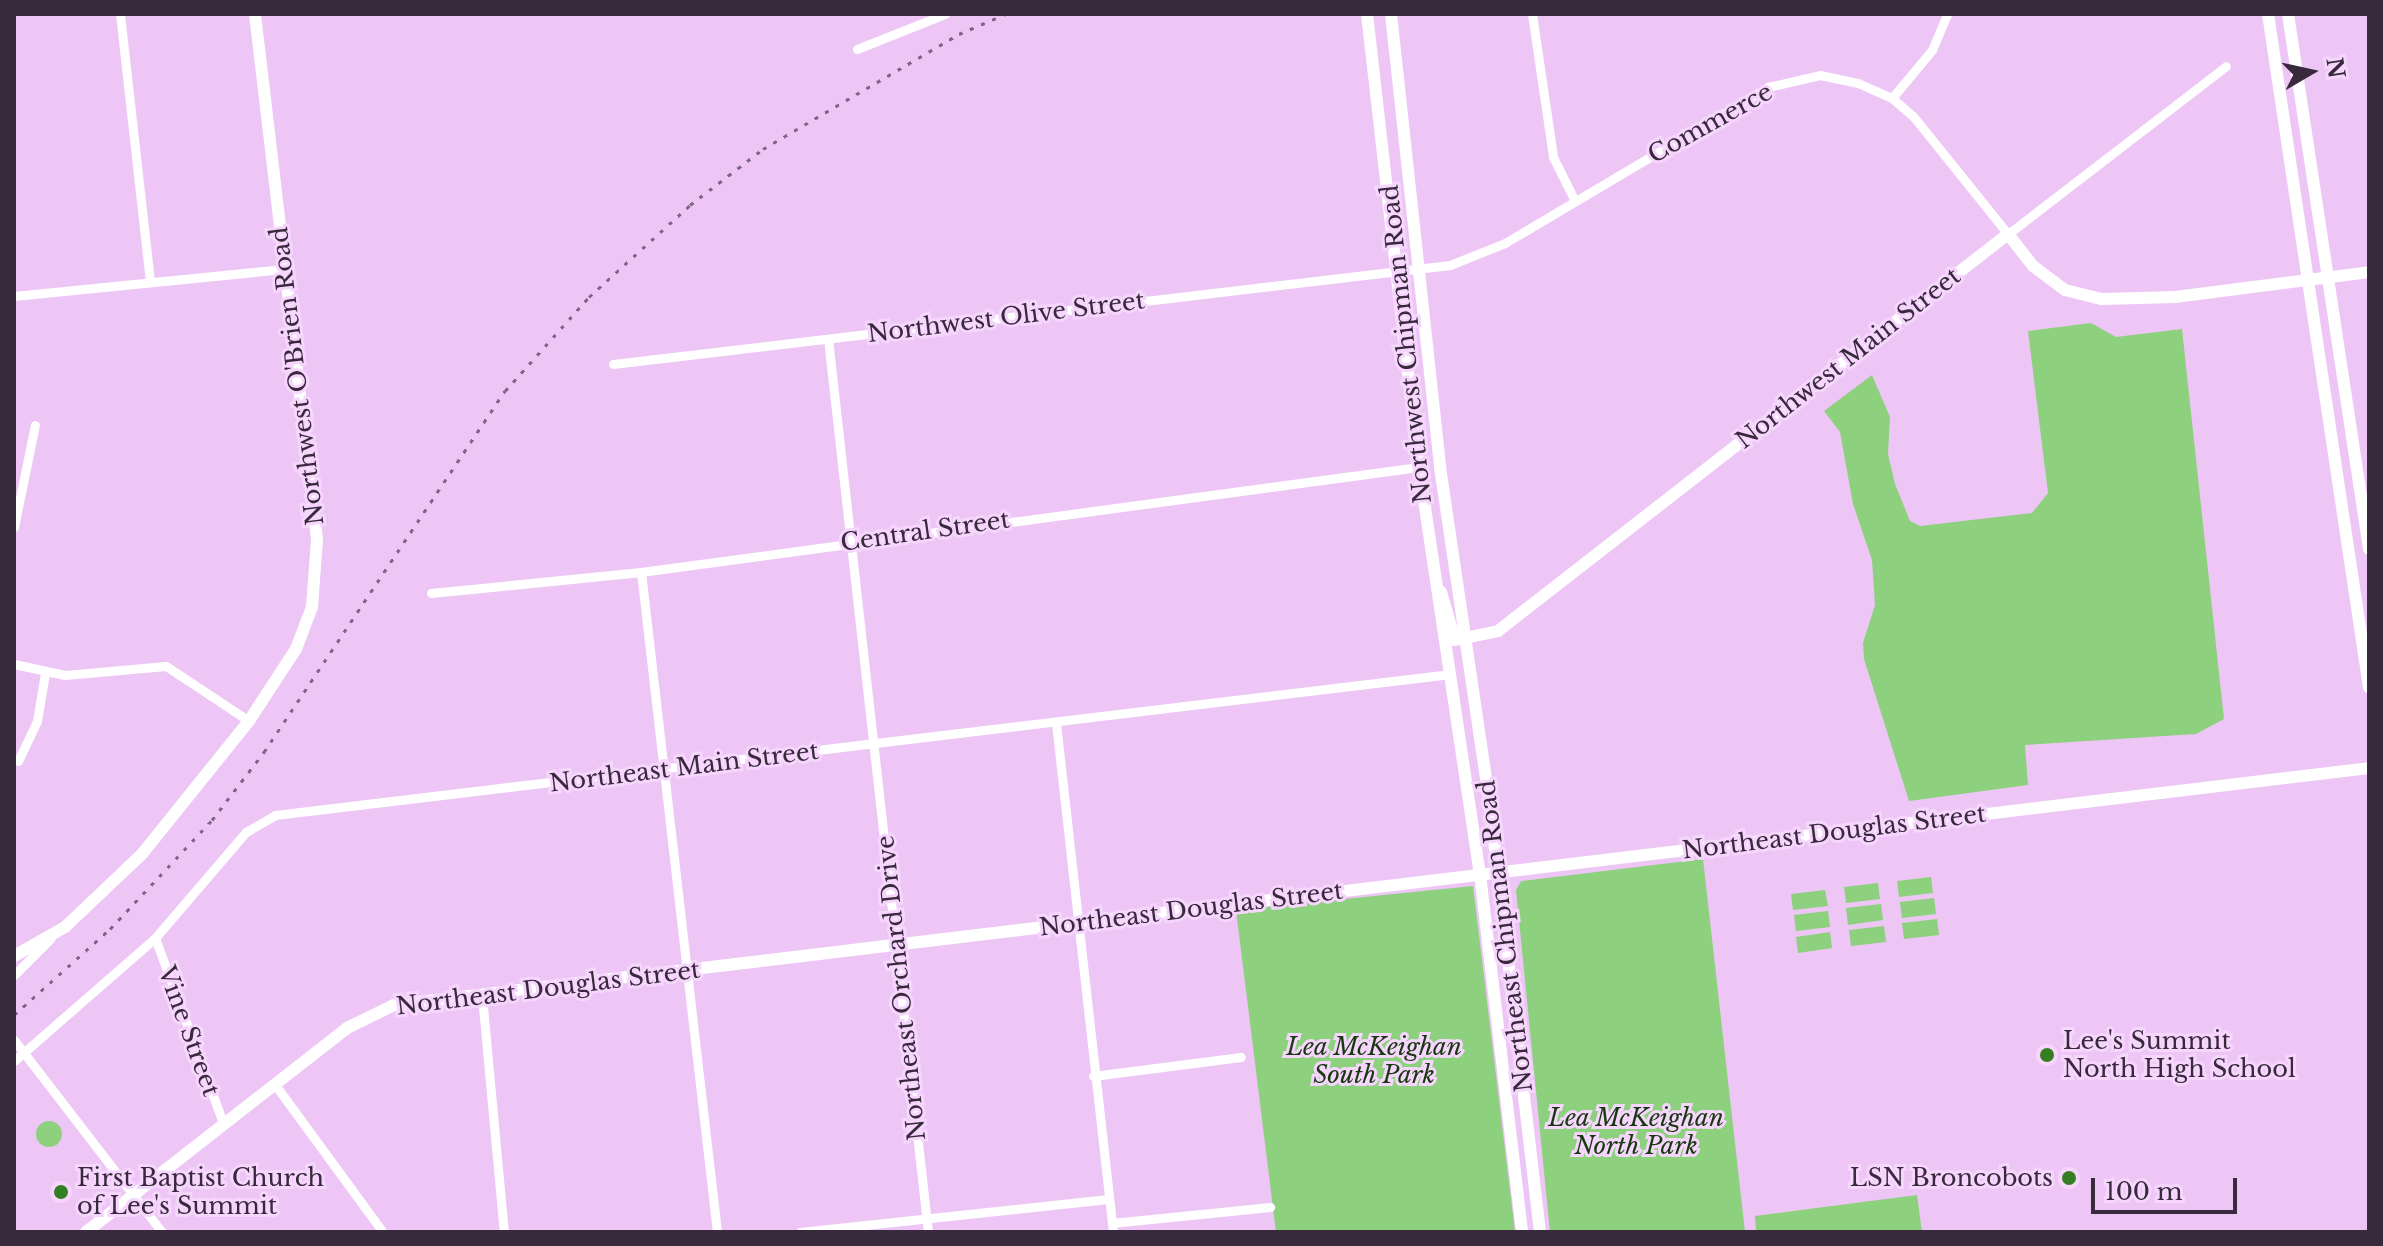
<!DOCTYPE html>
<html>
<head>
<meta charset="utf-8">
<style>
  body { margin:0 }
  #map { position:relative; width:2383px; height:1246px; overflow:hidden; background:#edc6f6; font-family:"Libre Baskerville",serif }
  div>[style] { position:absolute }
  .green>* { inset:0; background:#8dd07d }
  .round { border-radius:50% }
  .street>* { height:9px; margin:-4.5px; padding:0 4.5px; transform-origin:4.5px; border-radius:4.5px; background:#fff }
  .secondary>* { height:12px; margin:-6px; padding:0 6px; transform-origin:6px; border-radius:6px; background:#fff }
  .rail>* { height:3px; margin-top:-1.5px; transform-origin:0; background:repeating-linear-gradient(90deg,#7e6684 0 4px,transparent 0 12px) }
  .dots>* { width:22px; height:22px; translate:-50% -50%; box-sizing:border-box; border:4px solid #f6d6fd; border-radius:50% }
  span { translate:-50% -50%; white-space:nowrap; text-align:center; line-height:1.15; -webkit-text-stroke:6px #f6d6fd; paint-order:stroke }
  .street-label { font-size:24px; color:#38293c }
  .poi-label { font-size:24px; color:#38293c }
  .left { translate:0 -50%; text-align:left }
  .right { translate:-100% -50%; text-align:right }
  .park-label { font-size:24px; color:#18390f; font-style:italic }
  .frame { position:absolute; inset:0; border:16px solid #38293c; pointer-events:none }
  .north { position:absolute; left:2271px; top:32px; width:80px; height:80px; -webkit-text-stroke:6px #f6d6fd; paint-order:stroke; rotate:81deg; font-size:22px; font-weight:700; line-height:32px; text-align:center; color:#38293c }
  .north::after { content:''; display:block; margin:auto; width:28px; height:36px; background:#38293c; clip-path:polygon(50% 0,100% 100%,50% 72%,0 100%) }
  .scale { position:absolute; left:2091px; top:1178px; width:146px; height:36px; box-sizing:border-box; border:4px solid #38293c; border-top:0; padding-left:10px; font-size:24px; line-height:28px; white-space:nowrap; color:#38293c; -webkit-text-stroke:6px #f6d6fd; paint-order:stroke }
</style>
</head>
<body>
<div id="map">
  <div class="green">
    <i style="clip-path:polygon(2091px 323px,2116px 337px,2182px 329px,2224px 719px,2196px 734px,2025px 745px,2028px 785px,1909px 801px,1864px 659px,1863px 643px,1875px 605px,1872px 560px,1853px 504px,1840px 432px,1824px 411px,1872px 375px,1890px 417px,1888px 454px,1895px 484px,1910px 521px,1920px 526px,2032px 513px,2048px 493px,2028px 331px)"></i>
    <i style="clip-path:polygon(1703px 859px,1745px 1232px,1550px 1232px,1516px 890px,1521px 881px)"></i>
    <i style="clip-path:polygon(1931px 877px,1933px 893px,1899px 897px,1897px 881px)"></i>
    <i style="clip-path:polygon(1878px 883px,1880px 899px,1846px 903px,1844px 887px)"></i>
    <i style="clip-path:polygon(1473px 886px,1515px 1232px,1276px 1232px,1236px 910px)"></i>
    <i style="clip-path:polygon(1825px 890px,1828px 906px,1793px 910px,1791px 894px)"></i>
    <i style="clip-path:polygon(1934px 898px,1936px 914px,1902px 918px,1900px 902px)"></i>
    <i style="clip-path:polygon(1881px 904px,1883px 920px,1848px 925px,1846px 908px)"></i>
    <i style="clip-path:polygon(1828px 911px,1830px 927px,1796px 931px,1794px 915px)"></i>
    <i style="clip-path:polygon(1937px 919px,1939px 935px,1904px 939px,1902px 923px)"></i>
    <i style="clip-path:polygon(1884px 926px,1886px 942px,1851px 946px,1849px 930px)"></i>
    <i style="clip-path:polygon(1830px 932px,1832px 948px,1798px 953px,1796px 937px)"></i>
    <i class="round" style="left:36px;top:1121px;width:26px;height:26px"></i>
    <i style="clip-path:polygon(1917px 1195px,1922px 1232px,1756px 1232px,1755px 1216px)"></i>
  </div>
  <div class="street">
    <i style="left:120px;top:14px;width:269px;rotate:83.6deg"></i>
    <i style="left:1532px;top:14px;width:145px;rotate:81.6deg"></i>
    <i style="left:1553px;top:157px;width:49px;rotate:63.4deg"></i>
    <i style="left:857px;top:49px;width:95px;rotate:-21.7deg"></i>
    <i style="left:1892px;top:98px;width:62px;rotate:-50.2deg"></i>
    <i style="left:1932px;top:50px;width:39px;rotate:-67deg"></i>
    <i style="left:14px;top:296px;width:271px;rotate:-5.7deg"></i>
    <i style="left:828px;top:339px;width:899px;rotate:83.61deg"></i>
    <i style="left:613px;top:364px;width:843px;rotate:-6.75deg"></i>
    <i style="left:1450px;top:265px;width:59px;rotate:-21.8deg"></i>
    <i style="left:1505px;top:243px;width:306px;rotate:-30.7deg"></i>
    <i style="left:1768px;top:87px;width:53px;rotate:-13deg"></i>
    <i style="left:1820px;top:75px;width:39px;rotate:12deg"></i>
    <i style="left:1858px;top:83px;width:37px;rotate:24deg"></i>
    <i style="left:1892px;top:98px;width:28px;rotate:41deg"></i>
    <i style="left:1913px;top:116px;width:151px;rotate:51.2deg"></i>
    <i style="left:2008px;top:234px;width:275px;rotate:-37.6deg"></i>
    <i style="left:14px;top:527px;width:104px;rotate:-78.4deg"></i>
    <i style="left:641px;top:572px;width:664px;rotate:83.43deg"></i>
    <i style="left:431px;top:593px;width:211px;rotate:-5.7deg"></i>
    <i style="left:641px;top:572px;width:785px;rotate:-7.69deg"></i>
    <i style="left:14px;top:664px;width:52px;rotate:12.2deg"></i>
    <i style="left:65px;top:675px;width:101px;rotate:-5.1deg"></i>
    <i style="left:166px;top:666px;width:100px;rotate:33.5deg"></i>
    <i style="left:1056px;top:723px;width:512px;rotate:83.61deg"></i>
    <i style="left:18px;top:761px;width:44px;rotate:-64.6deg"></i>
    <i style="left:37px;top:721px;width:49px;rotate:-80.5deg"></i>
    <i style="left:155px;top:938px;width:197px;rotate:69.8deg"></i>
    <i style="left:14px;top:975px;width:52px;rotate:-45deg"></i>
    <i style="left:482px;top:996px;width:237px;rotate:84.7deg"></i>
    <i style="left:14px;top:1040px;width:242px;rotate:52.4deg"></i>
    <i style="left:14px;top:1061px;width:187px;rotate:-41.1deg"></i>
    <i style="left:155px;top:938px;width:140px;rotate:-49.4deg"></i>
    <i style="left:246px;top:832px;width:34px;rotate:-30deg"></i>
    <i style="left:275px;top:815px;width:1184px;rotate:-6.84deg"></i>
    <i style="left:1093px;top:1076px;width:149px;rotate:-7.3deg"></i>
    <i style="left:276px;top:1086px;width:181px;rotate:53.8deg"></i>
    <i style="left:1112px;top:1223px;width:159px;rotate:-5.8deg"></i>
    <i style="left:800px;top:1232px;width:310px;rotate:-6.1deg"></i>
  </div>
  <div class="secondary">
    <i style="left:1367px;top:14px;width:456px;rotate:83.5deg"></i>
    <i style="left:1419px;top:467px;width:412px;rotate:81.5deg"></i>
    <i style="left:1480px;top:874px;width:360px;rotate:83.3deg"></i>
    <i style="left:1391px;top:14px;width:456px;rotate:83.8deg"></i>
    <i style="left:1440px;top:467px;width:335px;rotate:81.6deg"></i>
    <i style="left:1489px;top:798px;width:437px;rotate:83.3deg"></i>
    <i style="left:2268px;top:14px;width:681px;rotate:81.47deg"></i>
    <i style="left:2288px;top:14px;width:541px;rotate:81.39deg"></i>
    <i style="left:1441px;top:592px;width:50px;rotate:73.7deg"></i>
    <i style="left:1455px;top:640px;width:44px;rotate:-11.8deg"></i>
    <i style="left:1498px;top:631px;width:646px;rotate:-37.9deg"></i>
    <i style="left:2008px;top:234px;width:41px;rotate:52deg"></i>
    <i style="left:2033px;top:266px;width:40px;rotate:37deg"></i>
    <i style="left:2065px;top:290px;width:38px;rotate:14deg"></i>
    <i style="left:2102px;top:299px;width:73px;rotate:-1.6deg"></i>
    <i style="left:2175px;top:297px;width:196px;rotate:-7.3deg"></i>
    <i style="left:14px;top:956px;width:59px;rotate:-29.6deg"></i>
    <i style="left:65px;top:927px;width:106px;rotate:-43.5deg"></i>
    <i style="left:142px;top:854px;width:171px;rotate:-51.2deg"></i>
    <i style="left:249px;top:721px;width:86px;rotate:-56.9deg"></i>
    <i style="left:296px;top:649px;width:45px;rotate:-69.1deg"></i>
    <i style="left:312px;top:607px;width:68px;rotate:-85.8deg"></i>
    <i style="left:317px;top:539px;width:529px;rotate:-96.74deg"></i>
    <i style="left:86px;top:1232px;width:331px;rotate:-38deg"></i>
    <i style="left:347px;top:1028px;width:52px;rotate:-26.1deg"></i>
    <i style="left:394px;top:1005px;width:1989px;rotate:-6.84deg"></i>
  </div>
  <div class="rail">
    <i style="left:14px;top:1015px;width:129px;rotate:-41.9deg"></i>
    <i style="left:110px;top:929px;width:149px;rotate:-46.9deg"></i>
    <i style="left:212px;top:820px;width:86px;rotate:-52.6deg"></i>
    <i style="left:264px;top:752px;width:434px;rotate:-56.3deg"></i>
    <i style="left:505px;top:391px;width:126px;rotate:-48.2deg"></i>
    <i style="left:589px;top:297px;width:137px;rotate:-42.3deg"></i>
    <i style="left:690px;top:205px;width:92px;rotate:-37.5deg"></i>
    <i style="left:763px;top:149px;width:227px;rotate:-30.4deg"></i>
    <i style="left:959px;top:34px;width:51px;rotate:-23.1deg"></i>
  </div>
  <div class="dots">
    <i style="left:2047px;top:1055px;background:#367e23"></i>
    <i style="left:2069px;top:1178px;background:#367e23"></i>
    <i style="left:61px;top:1192px;background:#367e23"></i>
  </div>
  <div class="street-label">
    <span style="left:1710px;top:123px;rotate:-29deg">Commerce</span>
    <span style="left:1006px;top:317px;rotate:-7deg">Northwest Olive Street</span>
    <span style="left:1406px;top:344px;rotate:-96deg">Northwest Chipman Road</span>
    <span style="left:1848px;top:358px;rotate:-38deg">Northwest Main Street</span>
    <span style="left:297px;top:376px;rotate:-97deg">Northwest O'Brien Road</span>
    <span style="left:925px;top:531px;rotate:-8deg">Central Street</span>
    <span style="left:684px;top:767px;rotate:-7deg">Northeast Main Street</span>
    <span style="left:1834px;top:832px;rotate:-7deg">Northeast Douglas Street</span>
    <span style="left:1191px;top:909px;rotate:-7deg">Northeast Douglas Street</span>
    <span style="left:1505px;top:936px;rotate:-97deg">Northeast Chipman Road</span>
    <span style="left:548px;top:988px;rotate:-7deg">Northeast Douglas Street</span>
    <span style="left:901px;top:988px;rotate:-96deg">Northeast Orchard Drive</span>
    <span style="left:189px;top:1031px;rotate:70deg">Vine Street</span>
  </div>
  <div class="poi-label">
    <span class="left" style="left:2063px;top:1055px">Lee's Summit<br>North High School</span>
    <span class="left" style="left:77px;top:1192px">First Baptist Church<br>of Lee's Summit</span>
    <span class="right" style="left:2053px;top:1178px">LSN Broncobots</span>
  </div>
  <div class="park-label">
    <span style="left:1374px;top:1061px">Lea McKeighan<br>South Park</span>
    <span style="left:1636px;top:1132px">Lea McKeighan<br>North Park</span>
  </div>
  <div class="frame"></div>
  <div class="north">N</div>
  <div class="scale">100 m</div>
</div>
</body>
</html>
